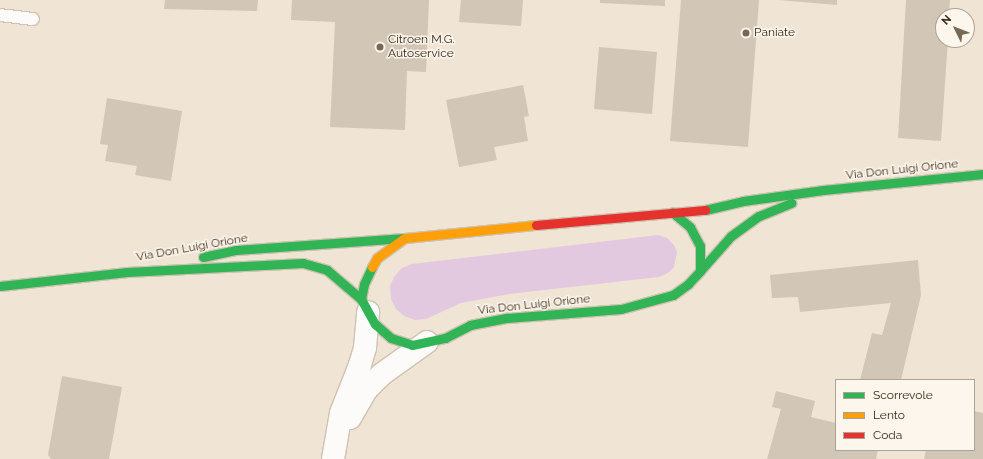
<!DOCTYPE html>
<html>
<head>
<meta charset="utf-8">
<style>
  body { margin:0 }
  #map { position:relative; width:983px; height:459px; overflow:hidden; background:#f0e4d4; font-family:Raleway,sans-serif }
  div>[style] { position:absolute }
  .green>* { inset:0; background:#e3c9e0 }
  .building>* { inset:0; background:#d2c6b6 }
  .roads { filter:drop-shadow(1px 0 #cec2b1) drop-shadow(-1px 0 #cec2b1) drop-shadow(0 1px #cec2b1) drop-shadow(0 -1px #cec2b1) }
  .lane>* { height:12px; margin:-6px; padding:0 6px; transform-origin:6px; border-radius:6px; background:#fdfbf9 }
  .street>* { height:22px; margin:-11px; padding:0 11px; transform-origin:11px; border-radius:11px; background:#fdfbf9 }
  .fast>* { height:9px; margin:-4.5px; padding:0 4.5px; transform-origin:4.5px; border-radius:4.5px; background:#30b455 }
  .slow>* { height:9px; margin:-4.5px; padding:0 4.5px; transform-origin:4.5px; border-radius:4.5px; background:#ff9f0a }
  .jam>* { height:9px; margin:-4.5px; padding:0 4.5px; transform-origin:4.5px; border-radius:4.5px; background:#e5322d }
  .dots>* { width:11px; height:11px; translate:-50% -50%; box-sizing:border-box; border:2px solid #fdf6ec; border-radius:50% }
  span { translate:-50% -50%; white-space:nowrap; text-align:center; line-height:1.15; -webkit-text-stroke:3px #fdf6ec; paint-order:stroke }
  .poi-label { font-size:12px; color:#342713 }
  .left { translate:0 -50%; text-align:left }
  .street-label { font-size:12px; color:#342713 }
  .legend { position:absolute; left:835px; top:379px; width:140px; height:72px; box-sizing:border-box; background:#fdf6ec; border:1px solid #ada395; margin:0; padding:5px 7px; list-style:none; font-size:12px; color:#342713 }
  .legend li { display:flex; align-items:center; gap:8px; height:20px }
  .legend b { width:20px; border:1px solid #ada395 }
  .north { position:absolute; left:935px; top:8px; width:40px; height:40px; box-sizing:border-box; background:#fdf6ec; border:1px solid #ada395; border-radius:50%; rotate:313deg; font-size:11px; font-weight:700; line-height:16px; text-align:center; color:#342713 }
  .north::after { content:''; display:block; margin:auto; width:14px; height:18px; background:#766957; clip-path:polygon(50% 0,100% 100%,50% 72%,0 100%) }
</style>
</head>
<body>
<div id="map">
  <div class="green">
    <i style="clip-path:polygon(658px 235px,667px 238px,674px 245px,677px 252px,674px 267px,668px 273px,659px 277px,509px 294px,461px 303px,426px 319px,415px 320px,404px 316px,396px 309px,391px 299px,390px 286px,394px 277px,402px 268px,412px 264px)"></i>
  </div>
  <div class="building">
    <i style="clip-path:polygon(165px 0,258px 0,257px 11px,164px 9px)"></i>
    <i style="clip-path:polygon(292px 0,429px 0,426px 72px,407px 71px,405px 130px,330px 127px,335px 22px,291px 20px)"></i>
    <i style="clip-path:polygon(461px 0,523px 0,521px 26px,459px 22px)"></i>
    <i style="clip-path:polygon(600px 0,665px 0,665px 6px,600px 3px)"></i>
    <i style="clip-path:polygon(681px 0,759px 0,748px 147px,670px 141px)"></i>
    <i style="clip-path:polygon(778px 0,837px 0,837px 5px)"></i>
    <i style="clip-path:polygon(906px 0,950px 0,949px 16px,943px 16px,943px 40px,948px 40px,941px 141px,898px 138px)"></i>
    <i style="clip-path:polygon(599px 47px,657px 52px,652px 114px,594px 109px)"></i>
    <i style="clip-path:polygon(523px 85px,529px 116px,524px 117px,528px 141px,494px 147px,497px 160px,459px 167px,446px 100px)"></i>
    <i style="clip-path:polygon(107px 98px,182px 111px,171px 181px,135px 175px,137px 166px,105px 161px,108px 145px,100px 144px)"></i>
    <i style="clip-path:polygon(918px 260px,921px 295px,901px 380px,860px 380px,872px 333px,882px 335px,891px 303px,800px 312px,798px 297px,772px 298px,770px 275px)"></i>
    <i style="clip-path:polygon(62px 376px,122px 387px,109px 459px,51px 459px,48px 455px)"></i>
    <i style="clip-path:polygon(776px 391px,815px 401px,811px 417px,836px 423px,836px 450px,878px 450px,876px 459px,767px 459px,781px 409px,772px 407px)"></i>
    <i style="clip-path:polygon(974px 411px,983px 413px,983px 459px,924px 459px,926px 450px,974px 450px)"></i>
  </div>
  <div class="roads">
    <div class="lane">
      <i style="left:0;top:15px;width:33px;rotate:7deg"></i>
    </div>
    <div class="street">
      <i style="left:350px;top:418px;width:34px;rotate:-60deg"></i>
      <i style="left:367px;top:389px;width:21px;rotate:-45deg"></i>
      <i style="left:382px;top:374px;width:55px;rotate:-35.4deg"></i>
      <i style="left:333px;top:459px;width:47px;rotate:-80.1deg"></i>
      <i style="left:341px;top:413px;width:52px;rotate:-68.4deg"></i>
      <i style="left:360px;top:365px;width:18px;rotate:-74deg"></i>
      <i style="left:365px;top:348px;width:36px;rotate:-85deg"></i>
    </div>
    <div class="fast">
      <i style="left:705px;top:210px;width:39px;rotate:-13deg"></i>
      <i style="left:743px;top:201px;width:81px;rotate:-7.8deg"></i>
      <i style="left:823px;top:190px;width:161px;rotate:-5.7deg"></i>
      <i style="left:203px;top:257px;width:34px;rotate:-12deg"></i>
      <i style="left:236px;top:250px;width:169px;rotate:-4.1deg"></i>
      <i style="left:372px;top:267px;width:19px;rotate:115deg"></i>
      <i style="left:364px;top:284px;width:15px;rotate:101deg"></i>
      <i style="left:361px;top:299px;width:29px;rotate:61deg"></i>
      <i style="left:375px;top:324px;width:21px;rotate:41deg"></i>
      <i style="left:391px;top:338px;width:22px;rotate:18deg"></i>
      <i style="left:412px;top:345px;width:34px;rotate:-12deg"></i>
      <i style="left:445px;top:338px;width:28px;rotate:-27deg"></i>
      <i style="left:470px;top:325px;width:38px;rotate:-11deg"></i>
      <i style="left:507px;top:318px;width:114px;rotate:-4.5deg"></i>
      <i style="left:621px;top:309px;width:54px;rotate:-15.1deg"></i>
      <i style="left:673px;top:295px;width:19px;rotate:-36deg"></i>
      <i style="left:688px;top:284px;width:18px;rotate:-47deg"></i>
      <i style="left:700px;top:271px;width:25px;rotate:-90deg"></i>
      <i style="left:700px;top:246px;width:21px;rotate:-118deg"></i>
      <i style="left:690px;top:227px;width:23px;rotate:-140deg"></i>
      <i style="left:700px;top:271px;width:47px;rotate:-48.5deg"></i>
      <i style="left:731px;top:236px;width:34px;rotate:-36deg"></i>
      <i style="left:759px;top:216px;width:35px;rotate:-22deg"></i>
      <i style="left:0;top:286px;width:128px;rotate:-6.3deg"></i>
      <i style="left:127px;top:272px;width:176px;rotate:-2.9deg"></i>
      <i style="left:303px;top:263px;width:25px;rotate:16deg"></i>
      <i style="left:327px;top:270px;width:45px;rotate:40.5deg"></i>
    </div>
    <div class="slow">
      <i style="left:372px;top:267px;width:10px;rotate:-61deg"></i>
      <i style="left:377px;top:258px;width:34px;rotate:-36deg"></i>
      <i style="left:405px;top:238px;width:132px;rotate:-5.7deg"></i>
    </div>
    <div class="jam">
      <i style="left:536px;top:225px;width:170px;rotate:-5.1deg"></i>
    </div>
  </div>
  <div class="dots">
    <i style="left:746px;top:33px;background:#766957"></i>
    <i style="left:380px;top:47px;background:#766957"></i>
  </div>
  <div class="poi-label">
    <span class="left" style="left:754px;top:33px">Paniate</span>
    <span class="left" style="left:388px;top:47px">Citroen M.G.<br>Autoservice</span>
  </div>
  <div class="street-label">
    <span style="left:902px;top:170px;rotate:-6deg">Via Don Luigi Orione</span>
    <span style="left:192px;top:248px;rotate:-10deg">Via Don Luigi Orione</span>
    <span style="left:534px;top:305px;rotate:-6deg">Via Don Luigi Orione</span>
  </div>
  <ul class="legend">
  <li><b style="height:5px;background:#30b455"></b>Scorrevole</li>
  <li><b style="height:5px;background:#ff9f0a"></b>Lento</li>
  <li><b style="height:5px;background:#e5322d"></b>Coda</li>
  </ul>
  <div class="north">N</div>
</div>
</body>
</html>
